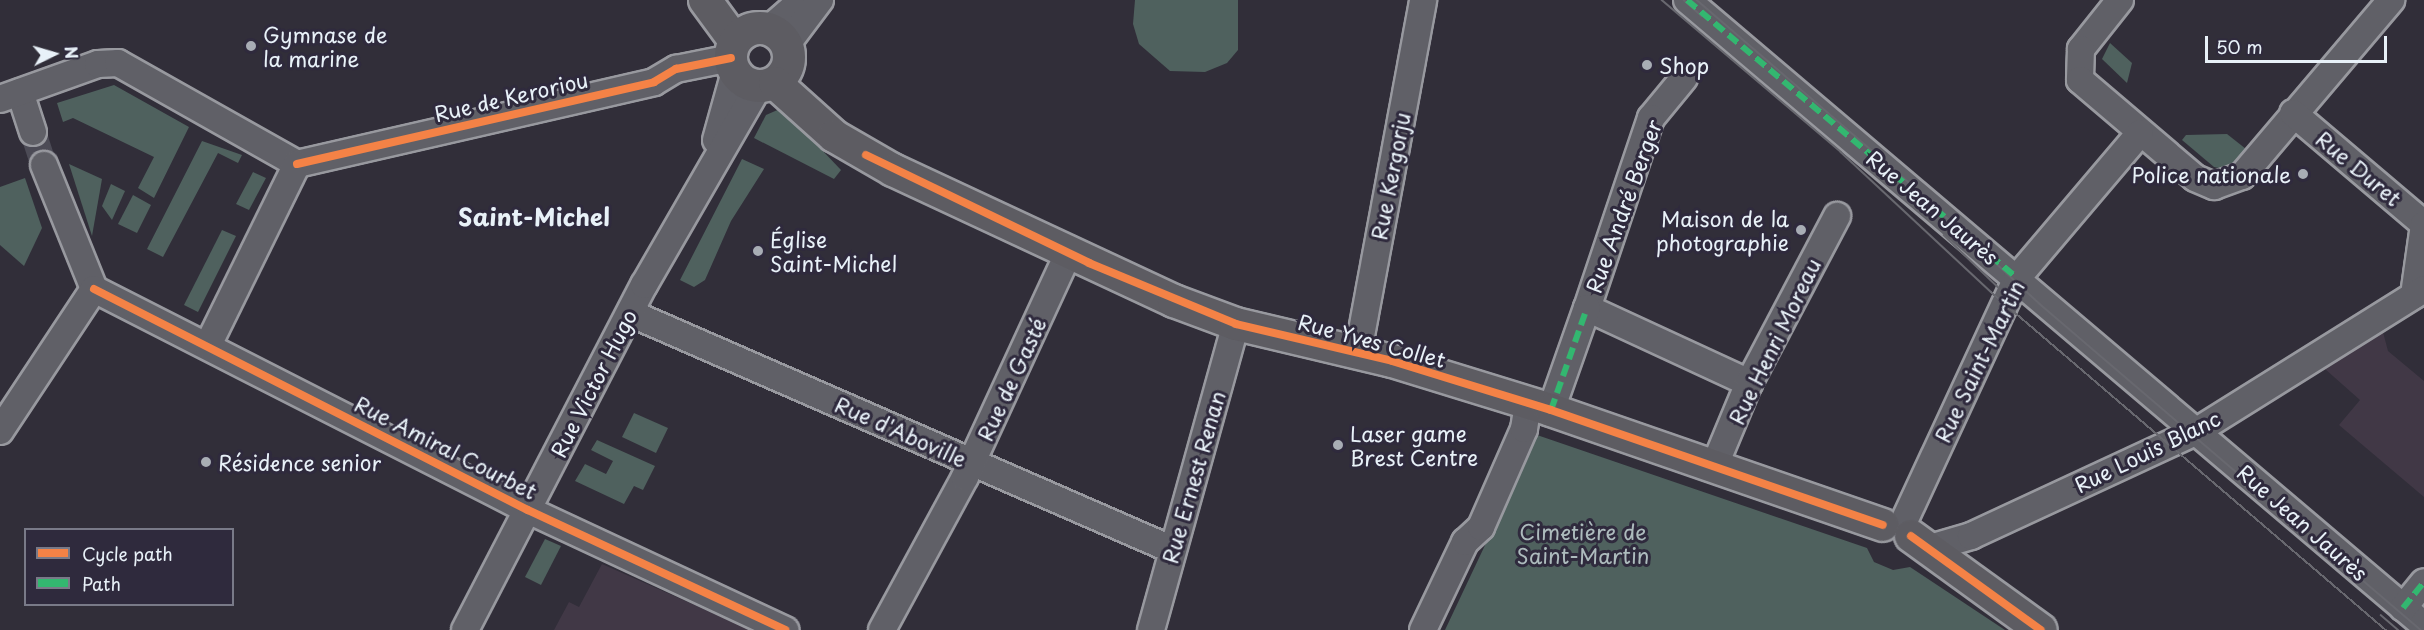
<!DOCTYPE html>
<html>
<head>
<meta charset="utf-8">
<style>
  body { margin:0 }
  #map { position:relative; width:2424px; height:630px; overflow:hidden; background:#312e39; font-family:"Playpen Sans",sans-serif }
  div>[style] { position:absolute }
  .built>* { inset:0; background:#413846 }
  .green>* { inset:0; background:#4f615e }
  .minor-tunnel>* { height:26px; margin-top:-13px; transform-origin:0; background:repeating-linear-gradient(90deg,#4c4b56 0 26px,transparent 0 39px) }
  .roads { filter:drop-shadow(2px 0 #98999f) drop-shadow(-2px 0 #98999f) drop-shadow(0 2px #98999f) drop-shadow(0 -2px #98999f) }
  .minor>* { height:26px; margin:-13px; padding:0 13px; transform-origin:13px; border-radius:13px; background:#606067 }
  .major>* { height:32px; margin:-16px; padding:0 16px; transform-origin:16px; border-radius:16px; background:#5d5c62 }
  .major>.ring { margin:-16px; padding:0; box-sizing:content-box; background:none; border:32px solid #5d5c62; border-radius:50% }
  .tram>* { height:1.5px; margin:-0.75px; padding:0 0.75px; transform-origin:0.75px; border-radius:0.75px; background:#68686f }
  .quiet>* { height:6px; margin-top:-3px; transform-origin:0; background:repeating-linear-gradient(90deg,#33b770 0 12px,transparent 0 18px) }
  .cycleway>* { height:8px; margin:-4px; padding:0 4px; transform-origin:4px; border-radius:4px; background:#f48246 }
  .dots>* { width:16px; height:16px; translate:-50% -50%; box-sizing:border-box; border:3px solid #2f2a3d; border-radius:50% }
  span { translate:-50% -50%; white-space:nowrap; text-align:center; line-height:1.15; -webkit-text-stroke:6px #2f2a3d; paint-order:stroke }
  .poi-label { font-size:21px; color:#e8f1f8 }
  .left { translate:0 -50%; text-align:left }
  .right { translate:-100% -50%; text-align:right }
  .street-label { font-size:21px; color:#e8f1f8 }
  .park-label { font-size:21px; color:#adbbbd }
  .quarter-label { font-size:24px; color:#e8f1f8; font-weight:700 }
  .legend { position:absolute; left:24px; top:528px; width:210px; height:78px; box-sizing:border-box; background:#2f2a3d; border:2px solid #797a88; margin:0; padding:8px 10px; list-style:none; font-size:18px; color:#e8f1f8 }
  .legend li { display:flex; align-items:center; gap:12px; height:30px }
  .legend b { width:30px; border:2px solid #797a88 }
  .north { position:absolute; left:24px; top:24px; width:60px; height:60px; -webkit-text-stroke:4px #2f2a3d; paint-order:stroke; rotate:85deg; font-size:16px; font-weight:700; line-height:24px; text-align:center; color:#e8f1f8 }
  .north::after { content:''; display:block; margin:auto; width:21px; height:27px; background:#e8f1f8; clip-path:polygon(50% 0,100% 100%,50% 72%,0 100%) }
  .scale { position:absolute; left:2205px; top:36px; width:182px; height:27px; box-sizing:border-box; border:3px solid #e8f1f8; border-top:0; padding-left:8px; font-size:18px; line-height:21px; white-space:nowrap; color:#e8f1f8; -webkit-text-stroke:4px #2f2a3d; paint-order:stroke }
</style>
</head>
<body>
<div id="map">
  <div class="built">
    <i style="clip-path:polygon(2383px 332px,2388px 351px,2424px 381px,2424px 497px,2339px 425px,2360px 400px,2325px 369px)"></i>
    <i style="clip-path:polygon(602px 564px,751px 630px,554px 630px,569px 602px,579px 607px)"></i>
  </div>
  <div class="green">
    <i style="clip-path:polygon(1135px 0,1238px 0,1238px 50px,1227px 63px,1205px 72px,1170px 71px,1139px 44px,1133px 24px)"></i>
    <i style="clip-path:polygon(2110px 43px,2132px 63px,2127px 83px,2102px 59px)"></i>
    <i style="clip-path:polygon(114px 85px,189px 127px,154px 198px,138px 188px,154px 157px,73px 118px,63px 122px,57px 103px)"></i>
    <i style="clip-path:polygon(782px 108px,841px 170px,834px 179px,754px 138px,766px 115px)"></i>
    <i style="clip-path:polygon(2227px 134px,2246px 149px,2239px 164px,2228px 170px,2214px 167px,2182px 140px,2186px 135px)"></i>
    <i style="clip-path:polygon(202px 141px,242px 155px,238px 163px,218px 153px,163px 257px,147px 249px)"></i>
    <i style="clip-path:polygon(742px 159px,764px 169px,731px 221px,705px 280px,694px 287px,680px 280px)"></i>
    <i style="clip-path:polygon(69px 164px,102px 179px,92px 236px)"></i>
    <i style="clip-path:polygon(253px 172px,266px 178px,249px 210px,236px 204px)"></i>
    <i style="clip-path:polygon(25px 178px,42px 228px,24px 266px,0 245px,0 187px)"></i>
    <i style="clip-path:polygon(111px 184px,125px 191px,112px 220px,102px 206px)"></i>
    <i style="clip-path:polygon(133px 195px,151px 205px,137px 233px,118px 224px)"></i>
    <i style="clip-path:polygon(222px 230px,236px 236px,198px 312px,184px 305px)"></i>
    <i style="clip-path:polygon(634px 413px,668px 428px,656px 453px,622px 437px)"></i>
    <i style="clip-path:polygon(1537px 435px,1867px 548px,1874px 562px,1893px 570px,1910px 567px,2005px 630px,1445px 630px)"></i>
    <i style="clip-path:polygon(597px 440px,655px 466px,643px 490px,634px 486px,624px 504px,575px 481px,585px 464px,606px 474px,613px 461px,591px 450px)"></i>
    <i style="clip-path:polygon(545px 539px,561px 546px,541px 585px,525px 577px)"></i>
  </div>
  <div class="minor-tunnel">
    <i style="left:33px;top:132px;width:35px;rotate:72deg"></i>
  </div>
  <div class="roads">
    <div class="minor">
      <i style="left:1687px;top:0;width:966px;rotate:40.3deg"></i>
      <i style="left:2120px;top:0;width:63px;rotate:128.5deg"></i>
      <i style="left:2081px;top:49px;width:31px;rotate:92deg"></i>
      <i style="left:2080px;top:80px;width:151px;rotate:40.4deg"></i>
      <i style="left:2195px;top:178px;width:21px;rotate:23deg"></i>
      <i style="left:2214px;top:186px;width:30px;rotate:-20deg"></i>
      <i style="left:2242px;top:176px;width:231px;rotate:-49.7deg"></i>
      <i style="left:770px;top:28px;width:43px;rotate:-41.2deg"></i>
      <i style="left:787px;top:44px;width:55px;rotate:-53.1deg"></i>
      <i style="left:1684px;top:78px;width:52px;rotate:129.5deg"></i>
      <i style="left:1651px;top:118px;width:200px;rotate:108.6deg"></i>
      <i style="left:1587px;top:308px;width:179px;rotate:24.8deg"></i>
      <i style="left:20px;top:92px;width:42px;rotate:72deg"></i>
      <i style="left:0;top:99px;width:104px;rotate:-19.7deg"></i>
      <i style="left:98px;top:64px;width:20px;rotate:-3deg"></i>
      <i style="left:118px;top:63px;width:206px;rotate:29.4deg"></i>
      <i style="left:2293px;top:113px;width:172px;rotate:40.3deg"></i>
      <i style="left:716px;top:140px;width:71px;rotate:-74.4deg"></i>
      <i style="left:297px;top:164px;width:366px;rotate:-12.9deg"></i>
      <i style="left:654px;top:82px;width:26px;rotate:-31deg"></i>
      <i style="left:676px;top:69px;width:56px;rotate:-11.3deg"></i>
      <i style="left:44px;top:165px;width:134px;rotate:68deg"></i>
      <i style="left:94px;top:289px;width:487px;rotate:27deg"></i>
      <i style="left:528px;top:510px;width:284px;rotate:25deg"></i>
      <i style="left:2414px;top:295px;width:71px;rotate:-81.9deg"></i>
      <i style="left:630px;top:313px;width:592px;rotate:23.58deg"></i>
      <i style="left:208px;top:345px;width:202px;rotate:-63.8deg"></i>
      <i style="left:1358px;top:352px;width:358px;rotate:-79.5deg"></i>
      <i style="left:1551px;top:410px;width:108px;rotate:-70.6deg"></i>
      <i style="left:0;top:431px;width:170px;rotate:-56.5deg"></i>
      <i style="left:1714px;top:467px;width:91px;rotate:-67.4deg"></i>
      <i style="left:1749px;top:383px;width:189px;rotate:-62.2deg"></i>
      <i style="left:1906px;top:517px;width:264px;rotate:-65.1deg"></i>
      <i style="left:2017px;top:278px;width:190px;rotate:-49.7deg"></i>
      <i style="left:1930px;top:548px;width:43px;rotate:-16.3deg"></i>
      <i style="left:1971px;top:536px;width:249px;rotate:-24.9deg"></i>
      <i style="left:2197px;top:431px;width:268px;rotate:-32deg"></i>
      <i style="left:2403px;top:608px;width:33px;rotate:-51deg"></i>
      <i style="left:465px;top:630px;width:389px;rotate:-62.6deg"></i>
      <i style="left:644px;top:285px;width:230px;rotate:-60deg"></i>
      <i style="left:882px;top:630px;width:174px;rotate:-61.5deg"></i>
      <i style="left:965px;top:477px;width:246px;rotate:-65.2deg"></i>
      <i style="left:1151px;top:630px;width:318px;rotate:-74.5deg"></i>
      <i style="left:1423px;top:630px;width:98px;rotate:-64.5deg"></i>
      <i style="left:1465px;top:542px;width:22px;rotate:-43deg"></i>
      <i style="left:1481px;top:527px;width:107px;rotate:-66.3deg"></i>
      <i style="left:1524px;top:429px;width:26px;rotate:-81deg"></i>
    </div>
    <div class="major">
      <i style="left:705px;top:0;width:51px;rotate:53.8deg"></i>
      <i class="ring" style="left:731px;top:28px;width:26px;height:26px"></i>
      <i style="left:775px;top:83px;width:79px;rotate:41.9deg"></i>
      <i style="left:834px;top:136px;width:68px;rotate:30deg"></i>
      <i style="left:893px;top:170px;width:310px;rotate:25deg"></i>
      <i style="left:1174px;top:301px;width:66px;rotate:20.4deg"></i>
      <i style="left:1236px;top:324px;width:160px;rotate:13.3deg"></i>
      <i style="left:1392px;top:361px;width:166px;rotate:17.1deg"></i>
      <i style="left:1551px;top:410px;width:351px;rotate:19.1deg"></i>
      <i style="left:1911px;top:536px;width:160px;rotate:35.9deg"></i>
    </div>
  </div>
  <div class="tram">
    <i style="left:1662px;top:0;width:235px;rotate:40.3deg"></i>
    <i style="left:1841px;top:152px;width:205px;rotate:43deg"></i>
    <i style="left:1991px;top:292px;width:520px;rotate:40.55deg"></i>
    <i style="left:1684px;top:0;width:24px;rotate:42deg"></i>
    <i style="left:1697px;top:0;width:273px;rotate:40.7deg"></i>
    <i style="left:1904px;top:178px;width:185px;rotate:42.8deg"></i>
    <i style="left:2040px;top:304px;width:501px;rotate:40.55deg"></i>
    <i style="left:1944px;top:235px;width:75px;rotate:43.9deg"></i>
    <i style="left:2381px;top:615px;width:23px;rotate:41deg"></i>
  </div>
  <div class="quiet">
    <i style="left:1687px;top:0;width:431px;rotate:40.1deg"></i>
    <i style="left:1551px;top:410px;width:108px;rotate:-70.6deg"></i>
    <i style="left:2403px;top:608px;width:33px;rotate:-51deg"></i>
  </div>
  <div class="cycleway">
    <i style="left:866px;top:155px;width:248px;rotate:25.8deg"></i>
    <i style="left:1089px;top:263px;width:159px;rotate:22.5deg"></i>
    <i style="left:1236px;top:324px;width:160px;rotate:13.3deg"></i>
    <i style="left:1392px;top:361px;width:166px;rotate:17.1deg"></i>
    <i style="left:1551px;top:410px;width:351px;rotate:19.1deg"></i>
    <i style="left:297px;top:164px;width:366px;rotate:-12.9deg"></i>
    <i style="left:654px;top:82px;width:26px;rotate:-31deg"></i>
    <i style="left:676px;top:69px;width:56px;rotate:-11.3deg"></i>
    <i style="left:94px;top:289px;width:487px;rotate:27deg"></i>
    <i style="left:528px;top:510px;width:284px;rotate:25deg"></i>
    <i style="left:1911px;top:536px;width:160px;rotate:35.9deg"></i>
  </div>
  <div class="dots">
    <i style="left:251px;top:46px;background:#a8adb5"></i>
    <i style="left:1647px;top:65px;background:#a8adb5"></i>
    <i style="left:2303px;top:174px;background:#a8adb5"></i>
    <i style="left:1801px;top:230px;background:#a8adb5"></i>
    <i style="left:758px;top:251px;background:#a8adb5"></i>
    <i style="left:1338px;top:445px;background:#a8adb5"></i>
    <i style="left:206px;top:462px;background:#a8adb5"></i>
  </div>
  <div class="poi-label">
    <span class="left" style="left:263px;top:46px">Gymnase de<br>la marine</span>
    <span class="left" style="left:1659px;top:65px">Shop</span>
    <span class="right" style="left:2291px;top:174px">Police nationale</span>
    <span class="right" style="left:1789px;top:230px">Maison de la<br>photographie</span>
    <span class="left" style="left:770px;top:251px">Église<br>Saint-Michel</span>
    <span class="left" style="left:1350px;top:445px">Laser game<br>Brest Centre</span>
    <span class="left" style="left:218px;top:462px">Résidence senior</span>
  </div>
  <div class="street-label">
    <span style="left:511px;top:96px;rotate:-13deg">Rue de Keroriou</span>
    <span style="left:2359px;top:168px;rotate:40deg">Rue Duret</span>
    <span style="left:1390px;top:176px;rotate:-79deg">Rue Kergorju</span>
    <span style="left:1623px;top:206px;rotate:-70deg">Rue André Berger</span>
    <span style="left:1933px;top:207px;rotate:40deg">Rue Jean Jaurès</span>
    <span style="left:1372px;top:340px;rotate:15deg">Rue Yves Collet</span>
    <span style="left:1774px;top:341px;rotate:-64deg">Rue Henri Moreau</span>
    <span style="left:1979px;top:361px;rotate:-64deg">Rue Saint-Martin</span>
    <span style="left:1011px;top:379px;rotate:-65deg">Rue de Gasté</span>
    <span style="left:593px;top:383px;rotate:-63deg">Rue Victor Hugo</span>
    <span style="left:901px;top:431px;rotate:24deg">Rue d'Aboville</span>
    <span style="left:446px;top:447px;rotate:27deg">Rue Amiral Courbet</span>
    <span style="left:2147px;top:451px;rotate:-26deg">Rue Louis Blanc</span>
    <span style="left:1193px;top:477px;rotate:-74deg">Rue Ernest Renan</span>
    <span style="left:2303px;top:522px;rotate:41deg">Rue Jean Jaurès</span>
  </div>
  <div class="park-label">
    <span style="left:1583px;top:543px">Cimetière de<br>Saint-Martin</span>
  </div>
  <div class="quarter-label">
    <span style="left:534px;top:217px">Saint-Michel</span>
  </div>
  <ul class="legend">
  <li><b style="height:8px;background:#f48246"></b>Cycle path</li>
  <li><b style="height:8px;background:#33b770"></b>Path</li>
  </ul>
  <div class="north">N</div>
  <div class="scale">50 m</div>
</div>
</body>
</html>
